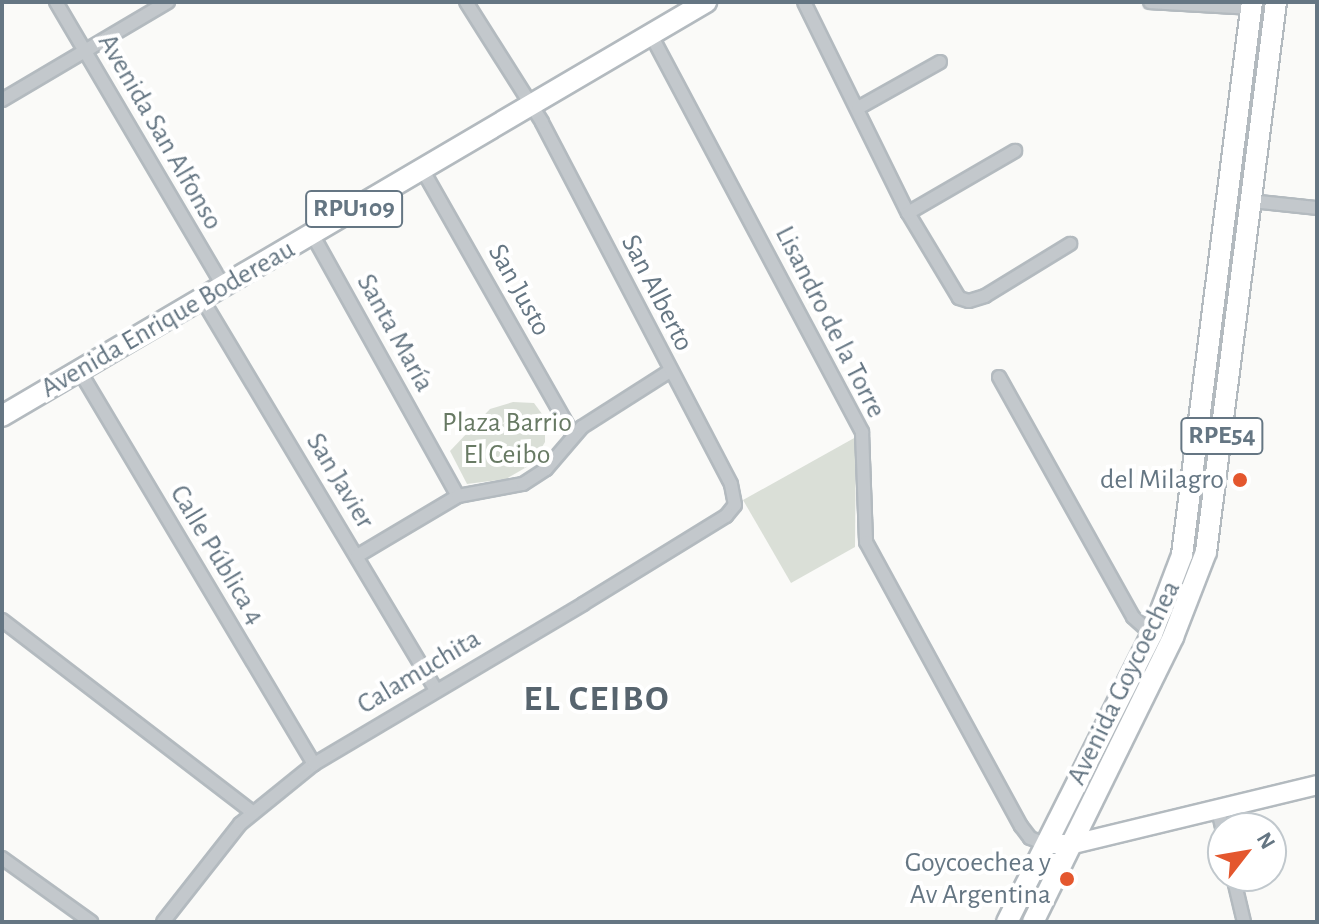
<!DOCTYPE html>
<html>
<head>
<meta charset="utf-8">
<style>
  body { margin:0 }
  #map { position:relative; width:1319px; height:924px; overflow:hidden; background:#fafaf8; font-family:"Alegreya Sans",sans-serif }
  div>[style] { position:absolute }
  .green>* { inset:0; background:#dadfd7 }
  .roads { filter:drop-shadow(2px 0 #b3babf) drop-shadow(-2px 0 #b3babf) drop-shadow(0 2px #b3babf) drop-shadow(0 -2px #b3babf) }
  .minor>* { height:12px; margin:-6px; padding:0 6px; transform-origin:6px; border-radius:6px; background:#c3c8cc }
  .secondary>* { height:18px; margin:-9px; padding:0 9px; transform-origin:9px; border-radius:9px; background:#fff }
  .primary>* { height:20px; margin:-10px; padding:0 10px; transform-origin:10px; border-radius:10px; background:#fff }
  .dots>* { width:22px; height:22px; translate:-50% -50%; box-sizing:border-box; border:4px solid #fff; border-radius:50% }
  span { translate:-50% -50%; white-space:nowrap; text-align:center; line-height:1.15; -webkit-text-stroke:8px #fff; paint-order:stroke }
  .shield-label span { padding:2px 6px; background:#fff; border:2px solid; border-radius:6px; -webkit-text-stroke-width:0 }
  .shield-label { font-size:26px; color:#657683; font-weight:700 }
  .street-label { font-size:28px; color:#657683 }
  .park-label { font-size:28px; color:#687a64 }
  .poi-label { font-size:28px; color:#657683 }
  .right { translate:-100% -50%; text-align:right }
  .district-label { font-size:36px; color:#57646e; font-weight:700; letter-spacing:2px }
  .frame { position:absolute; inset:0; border:4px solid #657683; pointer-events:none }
  .north { position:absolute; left:1207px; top:812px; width:80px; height:80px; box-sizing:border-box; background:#fff; border:2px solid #c1c8cd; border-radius:50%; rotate:59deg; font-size:22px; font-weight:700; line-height:32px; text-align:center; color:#657683 }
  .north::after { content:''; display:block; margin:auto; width:28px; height:36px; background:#e4572e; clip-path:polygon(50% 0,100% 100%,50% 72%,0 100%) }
</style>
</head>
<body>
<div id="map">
  <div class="green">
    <i style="clip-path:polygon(513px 402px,534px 403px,545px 418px,545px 442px,532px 464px,506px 479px,467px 484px,450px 451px,490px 409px)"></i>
    <i style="clip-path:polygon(856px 437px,855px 547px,791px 583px,743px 500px)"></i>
  </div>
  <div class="roads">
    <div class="minor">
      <i style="left:56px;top:2px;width:329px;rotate:59.5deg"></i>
      <i style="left:804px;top:2px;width:235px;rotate:63.8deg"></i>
      <i style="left:908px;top:213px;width:99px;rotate:59deg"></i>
      <i style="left:959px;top:298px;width:10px;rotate:17deg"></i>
      <i style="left:969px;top:301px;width:17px;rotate:-17deg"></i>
      <i style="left:985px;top:296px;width:100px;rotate:-31.5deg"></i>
      <i style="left:1150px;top:2px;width:101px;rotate:3.4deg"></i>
      <i style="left:651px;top:35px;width:450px;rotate:62deg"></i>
      <i style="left:862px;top:432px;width:110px;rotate:87.9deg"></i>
      <i style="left:866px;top:542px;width:324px;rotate:61.4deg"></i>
      <i style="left:1021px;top:826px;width:15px;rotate:53deg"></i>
      <i style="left:1030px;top:838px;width:17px;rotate:21deg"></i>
      <i style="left:2px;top:100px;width:193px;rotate:-30.6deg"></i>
      <i style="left:858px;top:108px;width:94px;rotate:-29.3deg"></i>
      <i style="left:422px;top:169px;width:306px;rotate:60.4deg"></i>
      <i style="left:1251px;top:201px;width:66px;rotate:6.1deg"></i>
      <i style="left:908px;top:213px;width:124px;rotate:-30.1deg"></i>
      <i style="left:312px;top:234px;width:300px;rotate:60.9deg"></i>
      <i style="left:202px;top:299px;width:454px;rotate:59.1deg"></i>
      <i style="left:79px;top:370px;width:459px;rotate:59.2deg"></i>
      <i style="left:999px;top:377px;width:275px;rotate:60.8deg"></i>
      <i style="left:1133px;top:617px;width:25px;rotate:42deg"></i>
      <i style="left:357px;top:556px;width:117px;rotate:-30.7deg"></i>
      <i style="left:458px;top:496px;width:66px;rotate:-10.5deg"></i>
      <i style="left:523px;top:484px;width:27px;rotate:-33deg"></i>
      <i style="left:546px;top:469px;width:55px;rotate:-49.4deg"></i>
      <i style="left:582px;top:427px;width:104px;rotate:-32.5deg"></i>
      <i style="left:2px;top:620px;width:315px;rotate:37.5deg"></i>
      <i style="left:1218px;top:810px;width:23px;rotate:77deg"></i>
      <i style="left:2px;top:858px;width:110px;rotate:35.7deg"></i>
      <i style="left:1233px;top:876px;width:47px;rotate:76.6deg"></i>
      <i style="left:163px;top:922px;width:125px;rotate:-51.8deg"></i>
      <i style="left:240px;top:824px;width:95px;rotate:-39deg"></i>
      <i style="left:314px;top:764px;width:313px;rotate:-30.7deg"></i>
      <i style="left:583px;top:604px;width:168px;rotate:-31.6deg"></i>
      <i style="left:726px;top:516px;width:14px;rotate:-51deg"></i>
      <i style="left:735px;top:505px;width:21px;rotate:-101deg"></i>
      <i style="left:731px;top:484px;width:408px;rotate:-117.6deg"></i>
      <i style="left:542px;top:122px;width:142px;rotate:-122.3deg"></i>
    </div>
    <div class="secondary">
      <i style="left:1046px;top:844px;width:28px"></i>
      <i style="left:1074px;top:844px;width:250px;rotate:-13.6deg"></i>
    </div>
    <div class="primary">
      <i style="left:2px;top:416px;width:817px;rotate:-30.46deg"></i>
      <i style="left:1007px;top:922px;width:322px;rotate:-63.3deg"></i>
      <i style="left:1152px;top:634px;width:85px;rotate:-69.2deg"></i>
      <i style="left:1182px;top:555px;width:557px;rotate:-82.79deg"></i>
      <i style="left:1033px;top:922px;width:318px;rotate:-63.8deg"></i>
      <i style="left:1173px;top:637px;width:91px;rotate:-68.8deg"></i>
      <i style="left:1206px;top:552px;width:554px;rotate:-82.75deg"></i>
    </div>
  </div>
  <div class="dots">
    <i style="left:1240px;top:480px;background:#e4572e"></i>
    <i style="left:1067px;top:879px;background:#e4572e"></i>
  </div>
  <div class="shield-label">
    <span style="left:354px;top:209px">RPU109</span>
    <span style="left:1222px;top:436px">RPE54</span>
  </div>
  <div class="street-label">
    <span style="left:160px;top:132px;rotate:60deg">Avenida San Alfonso</span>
    <span style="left:519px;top:290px;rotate:61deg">San Justo</span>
    <span style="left:657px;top:293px;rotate:63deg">San Alberto</span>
    <span style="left:168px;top:319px;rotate:-30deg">Avenida Enrique Bodereau</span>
    <span style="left:830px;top:322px;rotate:63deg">Lisandro de la Torre</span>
    <span style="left:395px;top:333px;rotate:61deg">Santa María</span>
    <span style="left:340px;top:481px;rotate:59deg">San Javier</span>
    <span style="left:217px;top:555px;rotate:59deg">Calle Pública 4</span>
    <span style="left:419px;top:672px;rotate:-31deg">Calamuchita</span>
    <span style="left:1124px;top:683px;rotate:-64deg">Avenida Goycoechea</span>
  </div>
  <div class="park-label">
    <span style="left:507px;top:439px">Plaza Barrio<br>El Ceibo</span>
  </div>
  <div class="poi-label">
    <span class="right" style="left:1224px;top:480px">del Milagro</span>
    <span class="right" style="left:1051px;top:879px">Goycoechea y<br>Av Argentina</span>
  </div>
  <div class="district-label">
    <span style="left:597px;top:700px">EL CEIBO</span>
  </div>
  <div class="frame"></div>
  <div class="north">N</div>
</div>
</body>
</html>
